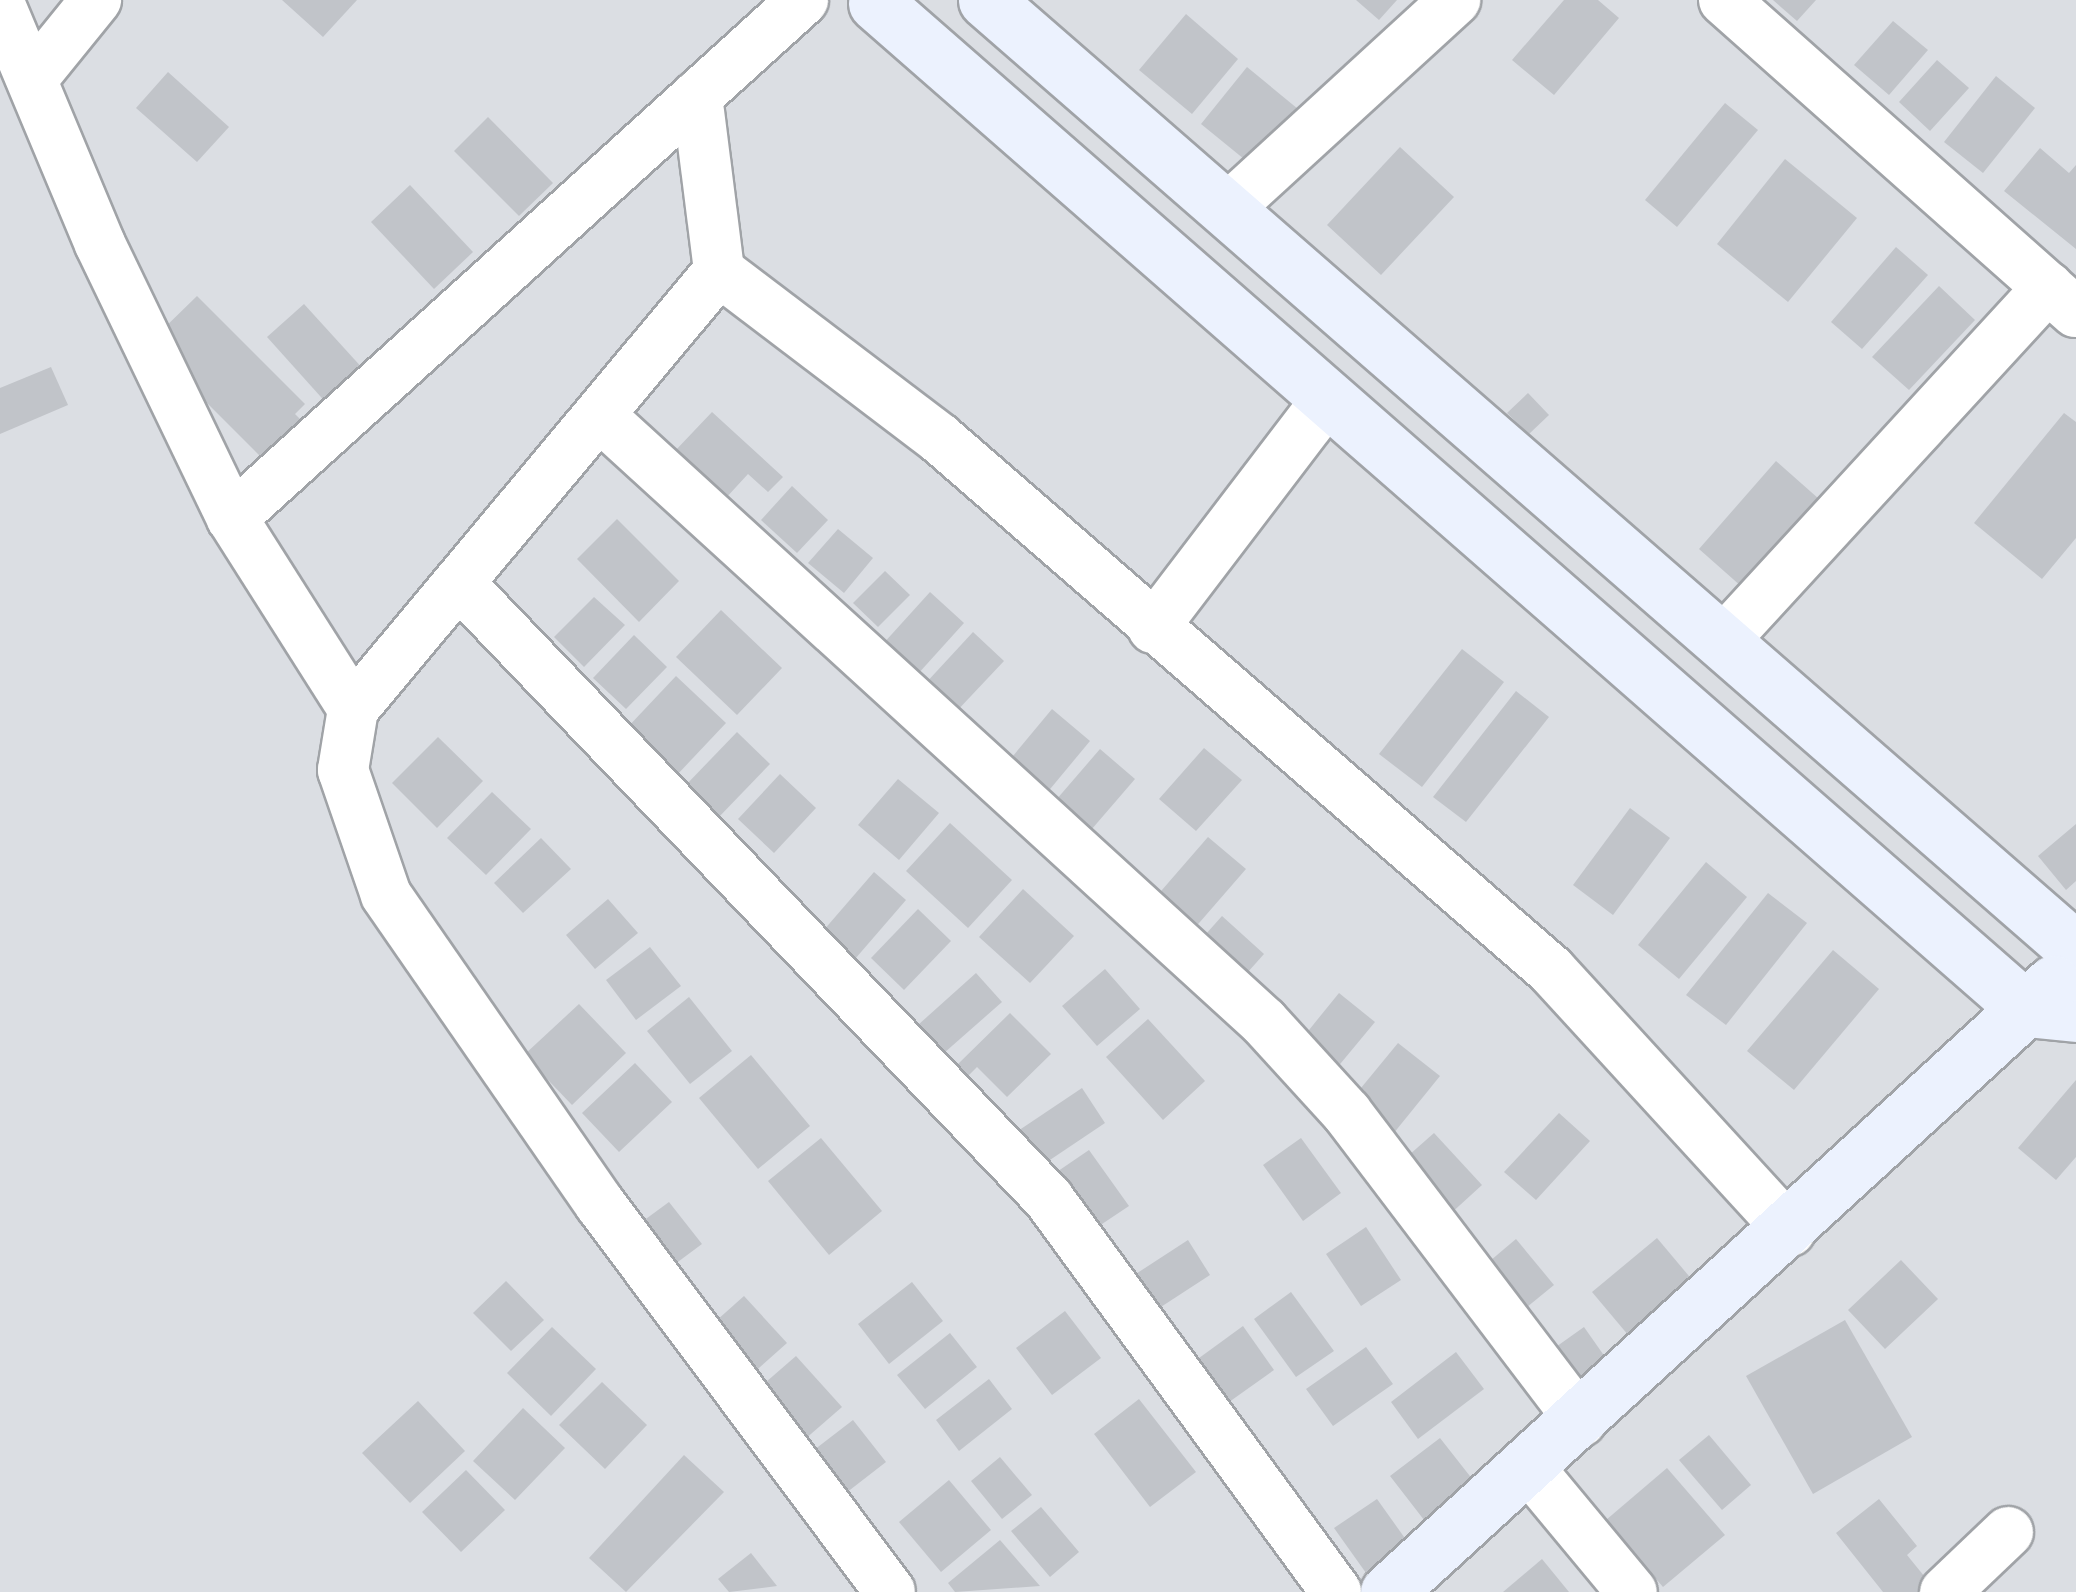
<!DOCTYPE html>
<html>
<head>
<meta charset="utf-8">
<style>
  body { margin:0 }
  #map { position:relative; width:2076px; height:1592px; overflow:hidden; background:#dbdee3; font-family:Raleway,sans-serif }
  div>[style] { position:absolute }
  .building>* { inset:0; background:#c1c4c9 }
  .roads { filter:drop-shadow(2px 0 #a0a3a7) drop-shadow(-2px 0 #a0a3a7) drop-shadow(0 2px #a0a3a7) drop-shadow(0 -2px #a0a3a7) }
  .street>* { height:50px; margin:-25px; padding:0 25px; transform-origin:25px; border-radius:25px; background:#fff }
  .secondary>* { height:55px; margin:-27.5px; padding:0 27.5px; transform-origin:27.5px; border-radius:27.5px; background:#ecf2fe }
  span { translate:-50% -50%; white-space:nowrap; text-align:center; line-height:1.15; -webkit-text-stroke:8px #fff; paint-order:stroke }
</style>
</head>
<body>
<div id="map">
  <div class="building">
    <i style="clip-path:polygon(282px 0,357px 0,323px 37px)"></i>
    <i style="clip-path:polygon(1356px 0,1397px 0,1379px 20px)"></i>
    <i style="clip-path:polygon(1564px 0,1598px 0,1619px 18px,1554px 95px,1512px 60px)"></i>
    <i style="clip-path:polygon(1773px 0,1816px 0,1797px 21px)"></i>
    <i style="clip-path:polygon(1186px 14px,1238px 59px,1192px 114px,1139px 70px)"></i>
    <i style="clip-path:polygon(1893px 21px,1928px 50px,1889px 95px,1854px 65px)"></i>
    <i style="clip-path:polygon(1937px 60px,1969px 88px,1930px 131px,1899px 102px)"></i>
    <i style="clip-path:polygon(1247px 67px,1298px 109px,1244px 159px,1201px 124px)"></i>
    <i style="clip-path:polygon(168px 72px,229px 127px,197px 162px,136px 108px)"></i>
    <i style="clip-path:polygon(1996px 76px,2035px 108px,1983px 173px,1944px 142px)"></i>
    <i style="clip-path:polygon(1725px 103px,1758px 130px,1677px 227px,1645px 200px)"></i>
    <i style="clip-path:polygon(488px 117px,553px 183px,519px 216px,454px 151px)"></i>
    <i style="clip-path:polygon(1400px 147px,1454px 197px,1381px 275px,1327px 225px)"></i>
    <i style="clip-path:polygon(2040px 148px,2069px 173px,2076px 165px,2076px 249px,2004px 191px)"></i>
    <i style="clip-path:polygon(1785px 159px,1857px 218px,1788px 302px,1717px 244px)"></i>
    <i style="clip-path:polygon(410px 185px,473px 252px,434px 289px,371px 222px)"></i>
    <i style="clip-path:polygon(1896px 247px,1928px 275px,1862px 349px,1831px 322px)"></i>
    <i style="clip-path:polygon(1939px 286px,1975px 320px,1909px 390px,1872px 357px)"></i>
    <i style="clip-path:polygon(197px 296px,305px 404px,295px 414px,303px 422px,265px 461px,166px 362px,155px 337px)"></i>
    <i style="clip-path:polygon(304px 304px,375px 382px,338px 416px,267px 337px)"></i>
    <i style="clip-path:polygon(51px 367px,68px 405px,0 434px,0 388px)"></i>
    <i style="clip-path:polygon(1528px 393px,1549px 415px,1529px 434px,1507px 413px)"></i>
    <i style="clip-path:polygon(712px 412px,783px 477px,768px 492px,748px 474px,725px 499px,674px 452px)"></i>
    <i style="clip-path:polygon(2064px 413px,2076px 422px,2076px 538px,2042px 579px,1974px 523px)"></i>
    <i style="clip-path:polygon(1776px 461px,1819px 499px,1742px 587px,1699px 549px)"></i>
    <i style="clip-path:polygon(792px 486px,828px 520px,797px 553px,761px 520px)"></i>
    <i style="clip-path:polygon(617px 519px,679px 581px,639px 622px,577px 559px)"></i>
    <i style="clip-path:polygon(838px 529px,873px 558px,844px 593px,808px 563px)"></i>
    <i style="clip-path:polygon(885px 571px,910px 595px,878px 627px,853px 603px)"></i>
    <i style="clip-path:polygon(930px 592px,964px 623px,917px 675px,882px 645px)"></i>
    <i style="clip-path:polygon(594px 597px,625px 625px,584px 667px,554px 637px)"></i>
    <i style="clip-path:polygon(721px 610px,782px 668px,737px 715px,676px 657px)"></i>
    <i style="clip-path:polygon(973px 632px,1004px 661px,954px 714px,924px 685px)"></i>
    <i style="clip-path:polygon(634px 635px,667px 667px,626px 709px,593px 678px)"></i>
    <i style="clip-path:polygon(1462px 649px,1504px 682px,1422px 787px,1379px 754px)"></i>
    <i style="clip-path:polygon(676px 676px,726px 723px,676px 776px,626px 729px)"></i>
    <i style="clip-path:polygon(1516px 691px,1549px 717px,1466px 822px,1433px 797px)"></i>
    <i style="clip-path:polygon(1052px 709px,1090px 741px,1041px 800px,1003px 768px)"></i>
    <i style="clip-path:polygon(737px 732px,770px 764px,717px 819px,684px 787px)"></i>
    <i style="clip-path:polygon(438px 737px,483px 781px,437px 828px,392px 783px)"></i>
    <i style="clip-path:polygon(1204px 748px,1242px 780px,1196px 831px,1159px 799px)"></i>
    <i style="clip-path:polygon(1100px 749px,1135px 779px,1085px 837px,1050px 807px)"></i>
    <i style="clip-path:polygon(780px 774px,816px 808px,774px 853px,738px 819px)"></i>
    <i style="clip-path:polygon(898px 779px,939px 813px,899px 860px,858px 825px)"></i>
    <i style="clip-path:polygon(492px 792px,531px 829px,486px 875px,447px 838px)"></i>
    <i style="clip-path:polygon(1630px 808px,1670px 838px,1613px 915px,1573px 885px)"></i>
    <i style="clip-path:polygon(950px 823px,1012px 880px,968px 928px,906px 871px)"></i>
    <i style="clip-path:polygon(2076px 824px,2076px 881px,2066px 890px,2038px 856px)"></i>
    <i style="clip-path:polygon(1208px 837px,1246px 869px,1193px 930px,1155px 898px)"></i>
    <i style="clip-path:polygon(541px 838px,571px 869px,523px 913px,494px 883px)"></i>
    <i style="clip-path:polygon(1706px 862px,1747px 897px,1679px 979px,1638px 945px)"></i>
    <i style="clip-path:polygon(874px 872px,906px 900px,855px 959px,823px 931px)"></i>
    <i style="clip-path:polygon(1023px 889px,1074px 936px,1030px 983px,979px 937px)"></i>
    <i style="clip-path:polygon(1768px 893px,1807px 923px,1726px 1025px,1686px 995px)"></i>
    <i style="clip-path:polygon(608px 899px,638px 933px,595px 969px,566px 935px)"></i>
    <i style="clip-path:polygon(918px 909px,951px 941px,904px 990px,871px 958px)"></i>
    <i style="clip-path:polygon(1222px 916px,1264px 954px,1231px 991px,1189px 953px)"></i>
    <i style="clip-path:polygon(650px 947px,681px 986px,636px 1020px,606px 980px)"></i>
    <i style="clip-path:polygon(1833px 950px,1879px 989px,1794px 1090px,1747px 1051px)"></i>
    <i style="clip-path:polygon(1105px 969px,1140px 1009px,1097px 1046px,1062px 1006px)"></i>
    <i style="clip-path:polygon(976px 973px,1002px 1002px,944px 1053px,918px 1025px)"></i>
    <i style="clip-path:polygon(1339px 993px,1375px 1022px,1331px 1075px,1296px 1046px)"></i>
    <i style="clip-path:polygon(689px 997px,732px 1051px,690px 1084px,647px 1031px)"></i>
    <i style="clip-path:polygon(579px 1004px,626px 1053px,572px 1105px,524px 1055px)"></i>
    <i style="clip-path:polygon(1010px 1013px,1051px 1054px,1007px 1097px,977px 1067px,968px 1076px,957px 1065px)"></i>
    <i style="clip-path:polygon(1148px 1019px,1205px 1081px,1163px 1120px,1106px 1057px)"></i>
    <i style="clip-path:polygon(1398px 1043px,1440px 1076px,1389px 1139px,1347px 1105px)"></i>
    <i style="clip-path:polygon(751px 1055px,810px 1126px,758px 1169px,699px 1098px)"></i>
    <i style="clip-path:polygon(635px 1063px,672px 1102px,619px 1152px,582px 1113px)"></i>
    <i style="clip-path:polygon(2076px 1080px,2076px 1157px,2056px 1180px,2018px 1148px)"></i>
    <i style="clip-path:polygon(1082px 1088px,1105px 1123px,1035px 1170px,1012px 1135px)"></i>
    <i style="clip-path:polygon(1559px 1113px,1590px 1141px,1536px 1200px,1504px 1172px)"></i>
    <i style="clip-path:polygon(1434px 1133px,1482px 1185px,1448px 1216px,1400px 1163px)"></i>
    <i style="clip-path:polygon(821px 1138px,882px 1211px,829px 1255px,768px 1181px)"></i>
    <i style="clip-path:polygon(1301px 1138px,1341px 1193px,1303px 1221px,1263px 1165px)"></i>
    <i style="clip-path:polygon(1089px 1150px,1129px 1206px,1081px 1238px,1042px 1182px)"></i>
    <i style="clip-path:polygon(669px 1202px,702px 1244px,671px 1267px,639px 1224px)"></i>
    <i style="clip-path:polygon(1366px 1227px,1401px 1280px,1361px 1306px,1326px 1254px)"></i>
    <i style="clip-path:polygon(1657px 1238px,1699px 1288px,1634px 1342px,1592px 1292px)"></i>
    <i style="clip-path:polygon(1516px 1239px,1554px 1285px,1521px 1312px,1484px 1266px)"></i>
    <i style="clip-path:polygon(1188px 1240px,1210px 1275px,1147px 1316px,1125px 1281px)"></i>
    <i style="clip-path:polygon(1901px 1260px,1938px 1299px,1885px 1349px,1848px 1310px)"></i>
    <i style="clip-path:polygon(506px 1281px,544px 1320px,511px 1351px,473px 1313px)"></i>
    <i style="clip-path:polygon(912px 1282px,943px 1321px,889px 1364px,858px 1324px)"></i>
    <i style="clip-path:polygon(1291px 1292px,1334px 1351px,1296px 1377px,1254px 1319px)"></i>
    <i style="clip-path:polygon(744px 1296px,787px 1343px,750px 1376px,707px 1329px)"></i>
    <i style="clip-path:polygon(1065px 1311px,1101px 1358px,1052px 1395px,1016px 1348px)"></i>
    <i style="clip-path:polygon(1845px 1320px,1912px 1437px,1813px 1494px,1746px 1376px)"></i>
    <i style="clip-path:polygon(1243px 1326px,1274px 1370px,1215px 1412px,1184px 1369px)"></i>
    <i style="clip-path:polygon(552px 1327px,596px 1369px,551px 1416px,507px 1373px)"></i>
    <i style="clip-path:polygon(1584px 1327px,1617px 1374px,1580px 1401px,1546px 1354px)"></i>
    <i style="clip-path:polygon(950px 1333px,977px 1367px,925px 1409px,897px 1375px)"></i>
    <i style="clip-path:polygon(1366px 1347px,1393px 1384px,1333px 1426px,1306px 1389px)"></i>
    <i style="clip-path:polygon(1456px 1352px,1484px 1389px,1418px 1439px,1391px 1402px)"></i>
    <i style="clip-path:polygon(796px 1356px,842px 1407px,804px 1440px,758px 1389px)"></i>
    <i style="clip-path:polygon(989px 1379px,1012px 1409px,959px 1451px,936px 1420px)"></i>
    <i style="clip-path:polygon(602px 1382px,647px 1425px,605px 1469px,559px 1425px)"></i>
    <i style="clip-path:polygon(1139px 1399px,1196px 1472px,1150px 1507px,1094px 1434px)"></i>
    <i style="clip-path:polygon(418px 1401px,465px 1451px,410px 1503px,362px 1453px)"></i>
    <i style="clip-path:polygon(523px 1408px,565px 1448px,515px 1500px,473px 1461px)"></i>
    <i style="clip-path:polygon(853px 1420px,886px 1462px,846px 1493px,814px 1450px)"></i>
    <i style="clip-path:polygon(1709px 1435px,1751px 1485px,1722px 1510px,1679px 1460px)"></i>
    <i style="clip-path:polygon(1440px 1438px,1473px 1480px,1438px 1507px,1453px 1526px,1438px 1538px,1390px 1476px)"></i>
    <i style="clip-path:polygon(684px 1455px,724px 1492px,626px 1592px,589px 1558px)"></i>
    <i style="clip-path:polygon(1000px 1457px,1032px 1495px,1002px 1519px,971px 1481px)"></i>
    <i style="clip-path:polygon(1667px 1468px,1725px 1535px,1663px 1587px,1606px 1520px)"></i>
    <i style="clip-path:polygon(466px 1470px,505px 1510px,461px 1552px,422px 1512px)"></i>
    <i style="clip-path:polygon(949px 1480px,991px 1530px,941px 1572px,899px 1522px)"></i>
    <i style="clip-path:polygon(1377px 1499px,1419px 1558px,1376px 1587px,1334px 1528px)"></i>
    <i style="clip-path:polygon(1879px 1499px,1917px 1546px,1907px 1555px,1933px 1587px,1927px 1592px,1883px 1592px,1836px 1533px)"></i>
    <i style="clip-path:polygon(1041px 1507px,1079px 1552px,1050px 1577px,1011px 1531px)"></i>
    <i style="clip-path:polygon(1000px 1540px,1040px 1586px,955px 1592px,948px 1583px)"></i>
    <i style="clip-path:polygon(751px 1553px,777px 1586px,729px 1592px,718px 1579px)"></i>
    <i style="clip-path:polygon(1542px 1559px,1569px 1592px,1503px 1592px)"></i>
  </div>
  <div class="roads">
    <div class="street">
      <i style="left:1724px;top:0;width:470px;rotate:41.6deg"></i>
      <i style="left:0;top:5px;width:259px;rotate:67.3deg"></i>
      <i style="left:100px;top:244px;width:304px;rotate:64.3deg"></i>
      <i style="left:232px;top:518px;width:226px;rotate:57.6deg"></i>
      <i style="left:32px;top:79px;width:102px;rotate:-51deg"></i>
      <i style="left:697px;top:96px;width:176px;rotate:82.8deg"></i>
      <i style="left:719px;top:271px;width:276px;rotate:37.2deg"></i>
      <i style="left:939px;top:438px;width:811px;rotate:41deg"></i>
      <i style="left:1551px;top:970px;width:354px;rotate:47.5deg"></i>
      <i style="left:1226px;top:210px;width:311px;rotate:-42.5deg"></i>
      <i style="left:719px;top:271px;width:571px;rotate:129.88deg"></i>
      <i style="left:353px;top:709px;width:62px;rotate:99.3deg"></i>
      <i style="left:343px;top:770px;width:132px;rotate:71deg"></i>
      <i style="left:386px;top:895px;width:376px;rotate:55.3deg"></i>
      <i style="left:600px;top:1204px;width:484px;rotate:53.2deg"></i>
      <i style="left:599px;top:415px;width:900px;rotate:42.39deg"></i>
      <i style="left:1264px;top:1022px;width:123px;rotate:47.6deg"></i>
      <i style="left:1347px;top:1113px;width:387px;rotate:52.8deg"></i>
      <i style="left:232px;top:518px;width:771px;rotate:-42.21deg"></i>
      <i style="left:459px;top:583px;width:852px;rotate:46.24deg"></i>
      <i style="left:1048px;top:1198px;width:488px;rotate:53.8deg"></i>
      <i style="left:1153px;top:628px;width:289px;rotate:-52.7deg"></i>
      <i style="left:1722px;top:642px;width:482px;rotate:-47.4deg"></i>
      <i style="left:1529px;top:1468px;width:161px;rotate:50.3deg"></i>
      <i style="left:1945px;top:1592px;width:87px;rotate:-43.6deg"></i>
    </div>
    <div class="secondary">
      <i style="left:986px;top:0;width:1446px;rotate:41.07deg"></i>
      <i style="left:876px;top:3px;width:1528px;rotate:41.18deg"></i>
      <i style="left:2026px;top:1009px;width:50px;rotate:5.7deg"></i>
      <i style="left:1388px;top:1592px;width:902px;rotate:-42.48deg"></i>
    </div>
  </div>
</div>
</body>
</html>
